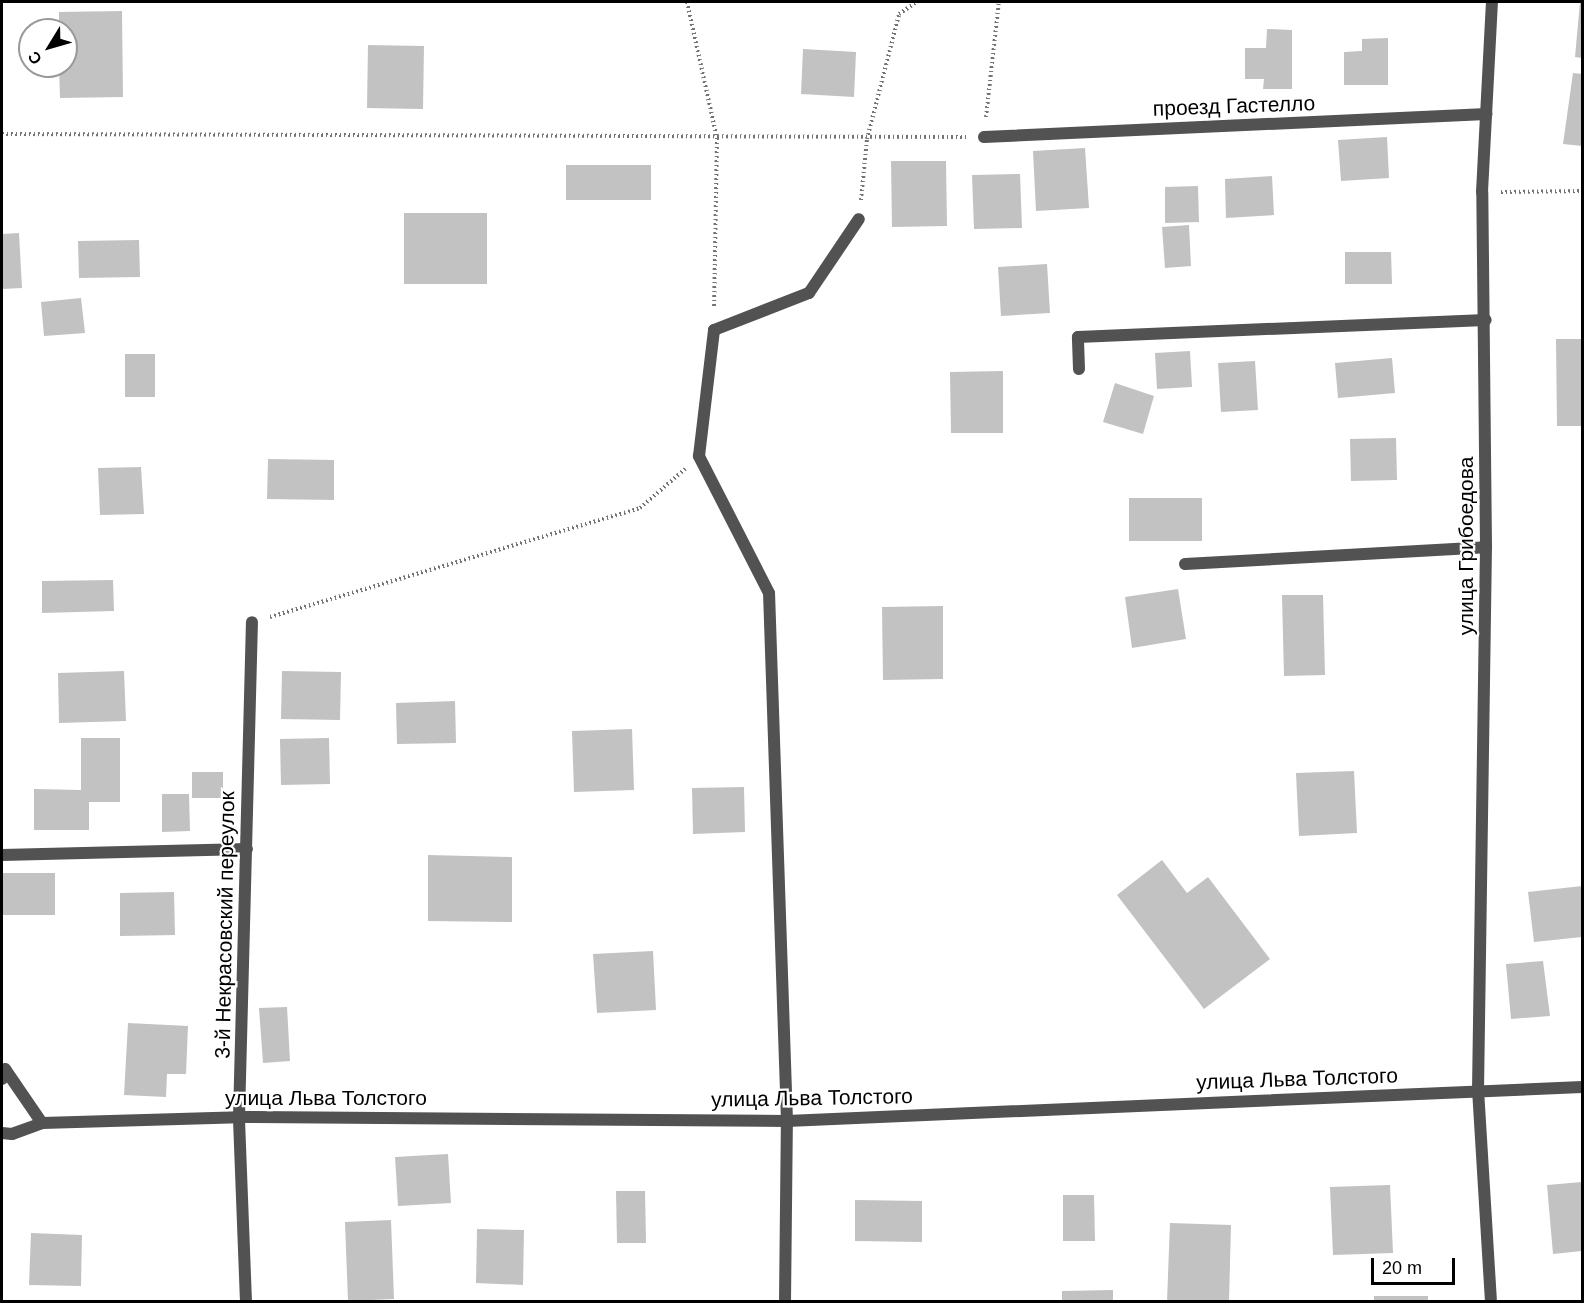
<!DOCTYPE html>
<html>
<head>
<meta charset="utf-8">
<style>
  body { margin:0 }
  #map { position:relative; width:1584px; height:1303px; overflow:hidden; background:#fff; font-family:Arial,sans-serif }
  div>[style] { position:absolute }
  .building>* { inset:0; background:#c2c2c2 }
  .path>* { height:4px; margin-top:-2px; transform-origin:0; background:repeating-linear-gradient(90deg,#747474 0 1.5px,transparent 0 4.5px) }
  .lane>* { height:12px; margin:-6px; padding:0 6px; transform-origin:6px; border-radius:6px; background:#525252 }
  .street>* { height:12px; margin:-6px; padding:0 6px; transform-origin:6px; border-radius:6px; background:#525252 }
  span { translate:-50% -50%; white-space:nowrap; text-align:center; line-height:1.15; -webkit-text-stroke:4.5px #fff; paint-order:stroke }
  .street-label { font-size:21px; color:#000 }
  .frame { position:absolute; inset:0; border:3px solid #000; pointer-events:none }
  .north { position:absolute; left:18px; top:18px; width:60px; height:60px; box-sizing:border-box; background:#fff; border:2px solid #999; border-radius:50%; rotate:233deg; font-size:16px; font-weight:700; line-height:24px; text-align:center; color:#000 }
  .north::after { content:''; display:block; margin:auto; width:21px; height:27px; background:#000; clip-path:polygon(50% 0,100% 100%,50% 72%,0 100%) }
  .scale { position:absolute; left:1371px; top:1258px; width:84px; height:27px; box-sizing:border-box; border:3px solid #000; border-top:0; padding-left:8px; font-size:18px; line-height:21px; white-space:nowrap; color:#000; -webkit-text-stroke:4px #fff; paint-order:stroke }
</style>
</head>
<body>
<div id="map">
  <div class="building">
    <i style="clip-path:polygon(1580px 2px,1582px 2px,1582px 58px,1575px 57px)"></i>
    <i style="clip-path:polygon(122px 11px,123px 97px,60px 98px,59px 66px,66px 66px,66px 30px,59px 30px,59px 12px)"></i>
    <i style="clip-path:polygon(1267px 29px,1292px 30px,1292px 89px,1263px 89px,1264px 79px,1245px 79px,1245px 48px,1266px 48px)"></i>
    <i style="clip-path:polygon(1388px 38px,1388px 85px,1344px 85px,1344px 52px,1362px 51px,1362px 39px)"></i>
    <i style="clip-path:polygon(368px 45px,424px 46px,423px 109px,367px 108px)"></i>
    <i style="clip-path:polygon(803px 49px,856px 52px,854px 97px,801px 94px)"></i>
    <i style="clip-path:polygon(1573px 73px,1582px 74px,1582px 146px,1563px 144px)"></i>
    <i style="clip-path:polygon(1387px 137px,1389px 178px,1341px 181px,1338px 140px)"></i>
    <i style="clip-path:polygon(1085px 148px,1089px 208px,1036px 211px,1033px 151px)"></i>
    <i style="clip-path:polygon(891px 161px,946px 161px,947px 226px,892px 227px)"></i>
    <i style="clip-path:polygon(566px 165px,651px 165px,651px 200px,566px 200px)"></i>
    <i style="clip-path:polygon(1020px 174px,1022px 228px,974px 229px,972px 175px)"></i>
    <i style="clip-path:polygon(1272px 176px,1274px 215px,1226px 218px,1225px 179px)"></i>
    <i style="clip-path:polygon(1198px 186px,1199px 222px,1165px 223px,1165px 187px)"></i>
    <i style="clip-path:polygon(404px 213px,487px 213px,487px 284px,404px 284px)"></i>
    <i style="clip-path:polygon(1189px 225px,1191px 266px,1165px 268px,1162px 227px)"></i>
    <i style="clip-path:polygon(19px 233px,22px 288px,2px 289px,2px 234px)"></i>
    <i style="clip-path:polygon(139px 240px,140px 277px,79px 278px,78px 241px)"></i>
    <i style="clip-path:polygon(1345px 252px,1391px 252px,1392px 284px,1345px 284px)"></i>
    <i style="clip-path:polygon(1047px 264px,1050px 313px,1001px 316px,998px 267px)"></i>
    <i style="clip-path:polygon(81px 298px,85px 333px,44px 336px,41px 302px)"></i>
    <i style="clip-path:polygon(1556px 339px,1582px 339px,1582px 426px,1557px 426px)"></i>
    <i style="clip-path:polygon(1190px 351px,1192px 387px,1157px 389px,1155px 353px)"></i>
    <i style="clip-path:polygon(125px 354px,155px 354px,155px 397px,125px 397px)"></i>
    <i style="clip-path:polygon(1392px 358px,1395px 393px,1338px 398px,1335px 363px)"></i>
    <i style="clip-path:polygon(1255px 361px,1258px 410px,1221px 412px,1218px 363px)"></i>
    <i style="clip-path:polygon(1003px 371px,1003px 433px,951px 433px,950px 372px)"></i>
    <i style="clip-path:polygon(1115px 383px,1154px 396px,1143px 434px,1103px 422px)"></i>
    <i style="clip-path:polygon(1396px 438px,1397px 480px,1351px 481px,1350px 439px)"></i>
    <i style="clip-path:polygon(268px 459px,334px 460px,334px 500px,267px 499px)"></i>
    <i style="clip-path:polygon(141px 467px,144px 514px,100px 515px,98px 468px)"></i>
    <i style="clip-path:polygon(1129px 498px,1202px 498px,1202px 541px,1129px 541px)"></i>
    <i style="clip-path:polygon(113px 580px,114px 611px,42px 613px,42px 581px)"></i>
    <i style="clip-path:polygon(1178px 589px,1186px 639px,1132px 648px,1125px 597px)"></i>
    <i style="clip-path:polygon(1282px 595px,1323px 595px,1325px 675px,1284px 676px)"></i>
    <i style="clip-path:polygon(943px 606px,943px 679px,883px 680px,882px 607px)"></i>
    <i style="clip-path:polygon(124px 671px,126px 721px,59px 723px,58px 673px)"></i>
    <i style="clip-path:polygon(282px 671px,341px 672px,340px 720px,281px 719px)"></i>
    <i style="clip-path:polygon(455px 701px,456px 743px,397px 744px,396px 703px)"></i>
    <i style="clip-path:polygon(632px 729px,634px 790px,574px 792px,572px 731px)"></i>
    <i style="clip-path:polygon(81px 738px,120px 738px,120px 802px,89px 802px,89px 830px,34px 830px,34px 789px,81px 790px)"></i>
    <i style="clip-path:polygon(329px 738px,330px 784px,281px 785px,280px 739px)"></i>
    <i style="clip-path:polygon(1354px 771px,1357px 833px,1299px 836px,1296px 773px)"></i>
    <i style="clip-path:polygon(192px 772px,223px 772px,223px 798px,192px 798px)"></i>
    <i style="clip-path:polygon(744px 787px,745px 832px,693px 834px,692px 788px)"></i>
    <i style="clip-path:polygon(162px 794px,189px 794px,190px 831px,162px 832px)"></i>
    <i style="clip-path:polygon(428px 855px,512px 857px,512px 922px,428px 921px)"></i>
    <i style="clip-path:polygon(1162px 860px,1187px 893px,1208px 877px,1270px 959px,1204px 1009px,1117px 895px)"></i>
    <i style="clip-path:polygon(2px 873px,55px 873px,55px 915px,2px 915px)"></i>
    <i style="clip-path:polygon(1582px 886px,1582px 937px,1534px 942px,1528px 892px)"></i>
    <i style="clip-path:polygon(174px 892px,175px 935px,120px 936px,120px 893px)"></i>
    <i style="clip-path:polygon(653px 951px,656px 1010px,597px 1013px,593px 954px)"></i>
    <i style="clip-path:polygon(1543px 961px,1550px 1016px,1511px 1019px,1506px 964px)"></i>
    <i style="clip-path:polygon(287px 1007px,290px 1061px,263px 1063px,259px 1008px)"></i>
    <i style="clip-path:polygon(128px 1023px,188px 1026px,186px 1074px,167px 1074px,166px 1097px,124px 1095px)"></i>
    <i style="clip-path:polygon(448px 1154px,451px 1203px,398px 1206px,395px 1157px)"></i>
    <i style="clip-path:polygon(1582px 1182px,1582px 1251px,1553px 1254px,1547px 1185px)"></i>
    <i style="clip-path:polygon(1390px 1185px,1393px 1253px,1333px 1255px,1330px 1187px)"></i>
    <i style="clip-path:polygon(616px 1191px,645px 1191px,646px 1243px,617px 1243px)"></i>
    <i style="clip-path:polygon(1063px 1195px,1094px 1195px,1095px 1241px,1063px 1241px)"></i>
    <i style="clip-path:polygon(855px 1200px,922px 1201px,922px 1242px,855px 1241px)"></i>
    <i style="clip-path:polygon(391px 1220px,394px 1299px,348px 1301px,345px 1222px)"></i>
    <i style="clip-path:polygon(1170px 1223px,1231px 1225px,1229px 1302px,1167px 1302px)"></i>
    <i style="clip-path:polygon(477px 1229px,524px 1230px,523px 1285px,476px 1283px)"></i>
    <i style="clip-path:polygon(31px 1233px,82px 1235px,81px 1286px,29px 1285px)"></i>
    <i style="clip-path:polygon(1113px 1290px,1113px 1302px,1062px 1302px,1062px 1291px)"></i>
    <i style="clip-path:polygon(1374px 1296px,1428px 1296px,1428px 1302px,1374px 1302px)"></i>
  </div>
  <div class="path">
    <i style="left:687px;top:2px;width:139px;rotate:77.6deg"></i>
    <i style="left:717px;top:138px;width:171px;rotate:91deg"></i>
    <i style="left:986px;top:117px;width:116px;rotate:-83.6deg"></i>
    <i style="left:2px;top:134px;width:964px;rotate:0.18deg"></i>
    <i style="left:1501px;top:192px;width:81px;rotate:-0.7deg"></i>
    <i style="left:861px;top:200px;width:61px;rotate:-84.4deg"></i>
    <i style="left:867px;top:139px;width:129px;rotate:-75.6deg"></i>
    <i style="left:899px;top:14px;width:22px;rotate:-34deg"></i>
    <i style="left:270px;top:617px;width:386px;rotate:-16.4deg"></i>
    <i style="left:640px;top:508px;width:60px;rotate:-40.9deg"></i>
  </div>
  <div class="lane">
    <i style="left:984px;top:137px;width:503px;rotate:-2.62deg"></i>
    <i style="left:1079px;top:369px;width:32px;rotate:-92deg"></i>
    <i style="left:1078px;top:337px;width:408px;rotate:-2.4deg"></i>
    <i style="left:1185px;top:564px;width:301px;rotate:-3.2deg"></i>
  </div>
  <div class="street">
    <i style="left:2px;top:855px;width:245px;rotate:-1.4deg"></i>
    <i style="left:2px;top:1079px;width:10px;rotate:-73deg"></i>
    <i style="left:5px;top:1069px;width:65px;rotate:55.6deg"></i>
    <i style="left:2px;top:1133px;width:10px;rotate:6deg"></i>
    <i style="left:12px;top:1134px;width:32px;rotate:-20deg"></i>
    <i style="left:42px;top:1123px;width:197px;rotate:-1.7deg"></i>
    <i style="left:239px;top:1117px;width:548px;rotate:0.42deg"></i>
    <i style="left:787px;top:1121px;width:796px;rotate:-2.45deg"></i>
    <i style="left:246px;top:1302px;width:185px;rotate:-92.2deg"></i>
    <i style="left:239px;top:1117px;width:495px;rotate:-88.5deg"></i>
    <i style="left:785px;top:1302px;width:181px;rotate:-89.4deg"></i>
    <i style="left:787px;top:1121px;width:528px;rotate:-91.95deg"></i>
    <i style="left:769px;top:593px;width:154px;rotate:-117.1deg"></i>
    <i style="left:699px;top:456px;width:127px;rotate:-83.2deg"></i>
    <i style="left:714px;top:330px;width:102px;rotate:-21.3deg"></i>
    <i style="left:809px;top:293px;width:89px;rotate:-56deg"></i>
    <i style="left:1491px;top:1302px;width:211px;rotate:-93.5deg"></i>
    <i style="left:1478px;top:1091px;width:544px;rotate:-89.16deg"></i>
    <i style="left:1486px;top:547px;width:355px;rotate:-90.6deg"></i>
    <i style="left:1482px;top:192px;width:190px;rotate:-87deg"></i>
  </div>
  <div class="street-label">
    <span style="left:1234px;top:106px;rotate:-2deg">проезд Гастелло</span>
    <span style="left:1466px;top:546px;rotate:-90deg">улица Грибоедова</span>
    <span style="left:225px;top:925px;rotate:-89deg">3-й Некрасовский переулок</span>
    <span style="left:1297px;top:1079px;rotate:-2deg">улица Льва Толстого</span>
    <span style="left:326px;top:1098px">улица Льва Толстого</span>
    <span style="left:812px;top:1098px;rotate:-1deg">улица Льва Толстого</span>
  </div>
  <div class="frame"></div>
  <div class="north">С</div>
  <div class="scale">20 m</div>
</div>
</body>
</html>
